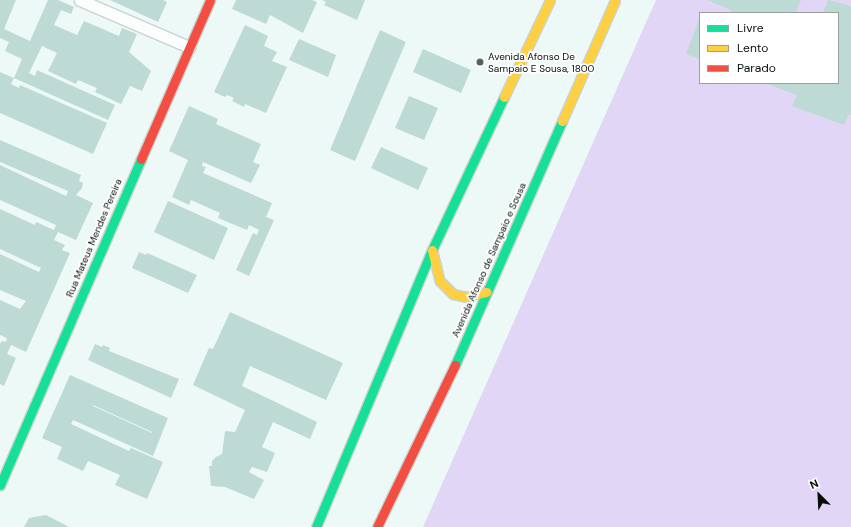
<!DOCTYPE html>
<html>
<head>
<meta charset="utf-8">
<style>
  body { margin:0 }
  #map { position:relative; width:851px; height:527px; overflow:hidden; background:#edf9f6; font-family:"DM Sans",sans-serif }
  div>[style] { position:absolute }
  .forest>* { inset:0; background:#e1d6f5 }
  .building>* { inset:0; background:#bedad4 }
  .roads { filter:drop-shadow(1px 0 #cad3d1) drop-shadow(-1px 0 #cad3d1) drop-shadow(0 1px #cad3d1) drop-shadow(0 -1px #cad3d1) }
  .lane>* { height:11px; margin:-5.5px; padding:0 5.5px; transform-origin:5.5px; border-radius:5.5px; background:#fcfefe }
  .fast>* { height:9px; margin:-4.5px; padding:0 4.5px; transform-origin:4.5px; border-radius:4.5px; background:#16e098 }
  .slow>* { height:9px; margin:-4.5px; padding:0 4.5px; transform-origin:4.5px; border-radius:4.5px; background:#ffcf43 }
  .jam>* { height:9px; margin:-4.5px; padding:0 4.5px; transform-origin:4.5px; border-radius:4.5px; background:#f24e42 }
  .dots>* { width:11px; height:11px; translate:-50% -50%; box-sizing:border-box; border:2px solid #fff; border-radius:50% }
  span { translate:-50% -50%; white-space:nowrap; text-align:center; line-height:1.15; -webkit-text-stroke:3.5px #fff; paint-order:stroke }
  .poi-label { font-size:10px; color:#070f0d }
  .left { translate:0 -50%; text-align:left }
  .street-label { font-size:10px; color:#070f0d }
  .legend { position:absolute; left:699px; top:12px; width:140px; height:72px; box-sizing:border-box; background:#fff; border:1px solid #9c9f9e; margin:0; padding:5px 7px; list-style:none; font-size:12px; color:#070f0d }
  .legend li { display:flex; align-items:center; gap:8px; height:20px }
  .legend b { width:20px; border:1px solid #9c9f9e }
  .north { position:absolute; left:799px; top:475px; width:40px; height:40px; -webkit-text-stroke:3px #fff; paint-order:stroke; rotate:336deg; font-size:11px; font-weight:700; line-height:16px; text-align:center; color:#070f0d }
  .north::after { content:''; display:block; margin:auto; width:14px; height:18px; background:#070f0d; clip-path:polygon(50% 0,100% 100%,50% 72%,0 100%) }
</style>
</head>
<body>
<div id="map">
  <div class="forest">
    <i style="clip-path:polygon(evenodd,656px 0,851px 0,851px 527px,423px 527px,656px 0,700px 13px,838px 13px,838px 83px,700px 83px,700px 13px)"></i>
  </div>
  <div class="building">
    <i style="clip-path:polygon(0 0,16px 0,4px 29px,30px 41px,48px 0,58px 0,74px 7px,71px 14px,61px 10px,54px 25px,77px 35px,84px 21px,119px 36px,122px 28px,137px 34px,129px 52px,151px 71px,142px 91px,130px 86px,121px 104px,95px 92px,97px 88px,78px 80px,76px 84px,48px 71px,57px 53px,42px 46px,29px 73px,35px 76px,37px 70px,115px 105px,108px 120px,14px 78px,22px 59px,5px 51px,9px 42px,0 38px)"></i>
    <i style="clip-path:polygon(110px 0,163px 0,167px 2px,158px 22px)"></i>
    <i style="clip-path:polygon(236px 0,312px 0,317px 2px,303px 33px,270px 15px,266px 24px,232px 9px)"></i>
    <i style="clip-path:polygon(322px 0,365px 0,357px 20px,324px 5px,326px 2px)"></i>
    <i style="clip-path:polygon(707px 0,801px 0,796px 13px,730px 13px,731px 10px)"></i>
    <i style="clip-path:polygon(828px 0,851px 6px,851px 115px,849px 114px,844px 125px,792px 106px,797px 95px,765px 83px,838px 83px,838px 13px,823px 13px)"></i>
    <i style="clip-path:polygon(700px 17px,700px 59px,686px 54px)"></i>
    <i style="clip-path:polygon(245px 25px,268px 36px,264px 46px,277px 52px,272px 61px,287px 67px,266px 113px,245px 104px,244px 107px,232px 101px,234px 98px,227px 95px,225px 97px,214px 92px)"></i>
    <i style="clip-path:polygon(380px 30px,406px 42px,355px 161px,330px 150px)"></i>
    <i style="clip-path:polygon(299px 39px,336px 55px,328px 77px,289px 60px)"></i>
    <i style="clip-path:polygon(423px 49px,471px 70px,461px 93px,413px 72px)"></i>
    <i style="clip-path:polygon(0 72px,14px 78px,11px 84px,19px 88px,20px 85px,107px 123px,93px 154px,0 113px)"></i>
    <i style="clip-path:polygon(409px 96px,438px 108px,424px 140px,395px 128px)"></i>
    <i style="clip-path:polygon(189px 106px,218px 119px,216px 124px,261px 144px,253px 162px,260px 165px,251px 183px,203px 162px,202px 166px,206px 167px,203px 173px,272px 203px,266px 217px,274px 220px,249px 276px,236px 270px,253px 233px,257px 235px,259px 230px,249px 225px,247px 230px,218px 218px,220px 213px,191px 200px,189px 205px,172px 197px,188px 160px,169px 151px)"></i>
    <i style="clip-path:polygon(0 140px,81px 175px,79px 181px,83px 183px,82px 188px,76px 195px,93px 203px,76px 240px,58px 232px,54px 240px,65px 245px,62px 250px,70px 253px,26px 352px,11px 345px,7px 354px,16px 358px,4px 386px,0 384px,0 344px,2px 341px,6px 342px,7px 338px,0 335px,0 300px,20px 309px,26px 301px,0 290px,0 254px,39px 272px,41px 268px,0 249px,0 209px,35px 225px,36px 222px,54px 230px,56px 225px,0 200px,0 165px,66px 196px,68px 191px,0 162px)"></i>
    <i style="clip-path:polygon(381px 147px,428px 168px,418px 190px,371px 168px)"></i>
    <i style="clip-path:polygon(168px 201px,228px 228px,214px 260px,154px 232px)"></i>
    <i style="clip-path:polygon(139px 252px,146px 255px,147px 253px,197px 275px,188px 293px,132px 268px)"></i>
    <i style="clip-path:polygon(230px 312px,343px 363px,326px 400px,250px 366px,242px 386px,317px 422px,310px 439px,273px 422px,262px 447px,275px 453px,267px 472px,252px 467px,249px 472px,264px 480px,254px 499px,225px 487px,211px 486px,209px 466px,212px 466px,212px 461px,216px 457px,222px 454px,225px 431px,235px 432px,245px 410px,193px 385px,209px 348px,213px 349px)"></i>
    <i style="clip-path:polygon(95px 344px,102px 347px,103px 345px,110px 348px,109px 351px,179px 379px,171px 398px,88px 360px)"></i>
    <i style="clip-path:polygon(evenodd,70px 375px,168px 418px,153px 456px,73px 420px,71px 424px,129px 451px,131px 448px,163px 462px,147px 499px,115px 485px,120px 475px,88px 461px,83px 471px,57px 459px,62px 447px,42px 438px,70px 375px,93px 405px,152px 432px,152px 433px,93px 406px,93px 405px)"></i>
    <i style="clip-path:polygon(46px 515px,69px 527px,24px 527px,29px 518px)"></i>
  </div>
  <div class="roads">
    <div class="lane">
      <i style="left:80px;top:0;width:119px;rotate:23.3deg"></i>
    </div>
    <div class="fast">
      <i style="left:455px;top:365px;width:266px;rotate:-66.3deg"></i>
      <i style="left:0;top:485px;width:355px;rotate:-66.6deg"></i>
      <i style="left:316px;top:527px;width:300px;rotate:-67.3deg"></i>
      <i style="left:432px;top:250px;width:169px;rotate:-64.8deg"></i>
    </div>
    <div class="slow">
      <i style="left:504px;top:97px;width:107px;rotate:-64.6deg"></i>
      <i style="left:562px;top:121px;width:132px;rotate:-66.3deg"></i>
      <i style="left:432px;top:250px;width:32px;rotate:76deg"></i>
      <i style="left:440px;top:281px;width:18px;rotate:45deg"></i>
      <i style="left:453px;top:294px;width:13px;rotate:13deg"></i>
      <i style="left:466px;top:297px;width:21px;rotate:-14deg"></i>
    </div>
    <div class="jam">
      <i style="left:141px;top:159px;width:173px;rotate:-66.5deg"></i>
      <i style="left:377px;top:527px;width:180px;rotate:-64.3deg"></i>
    </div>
  </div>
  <div class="dots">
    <i style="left:480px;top:62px;background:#58615f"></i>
  </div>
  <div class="poi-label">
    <span class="left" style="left:488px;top:62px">Avenida Afonso De<br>Sampaio E Sousa, 1800</span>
  </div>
  <div class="street-label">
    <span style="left:94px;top:238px;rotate:-67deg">Rua Mateus Mendes Pereira</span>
    <span style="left:489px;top:260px;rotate:-66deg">Avenida Afonso de Sampaio e Sousa</span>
  </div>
  <ul class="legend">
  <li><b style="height:5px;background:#16e098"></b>Livre</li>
  <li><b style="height:5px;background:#ffcf43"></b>Lento</li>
  <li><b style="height:5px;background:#f24e42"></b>Parado</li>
  </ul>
  <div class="north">N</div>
</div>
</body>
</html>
